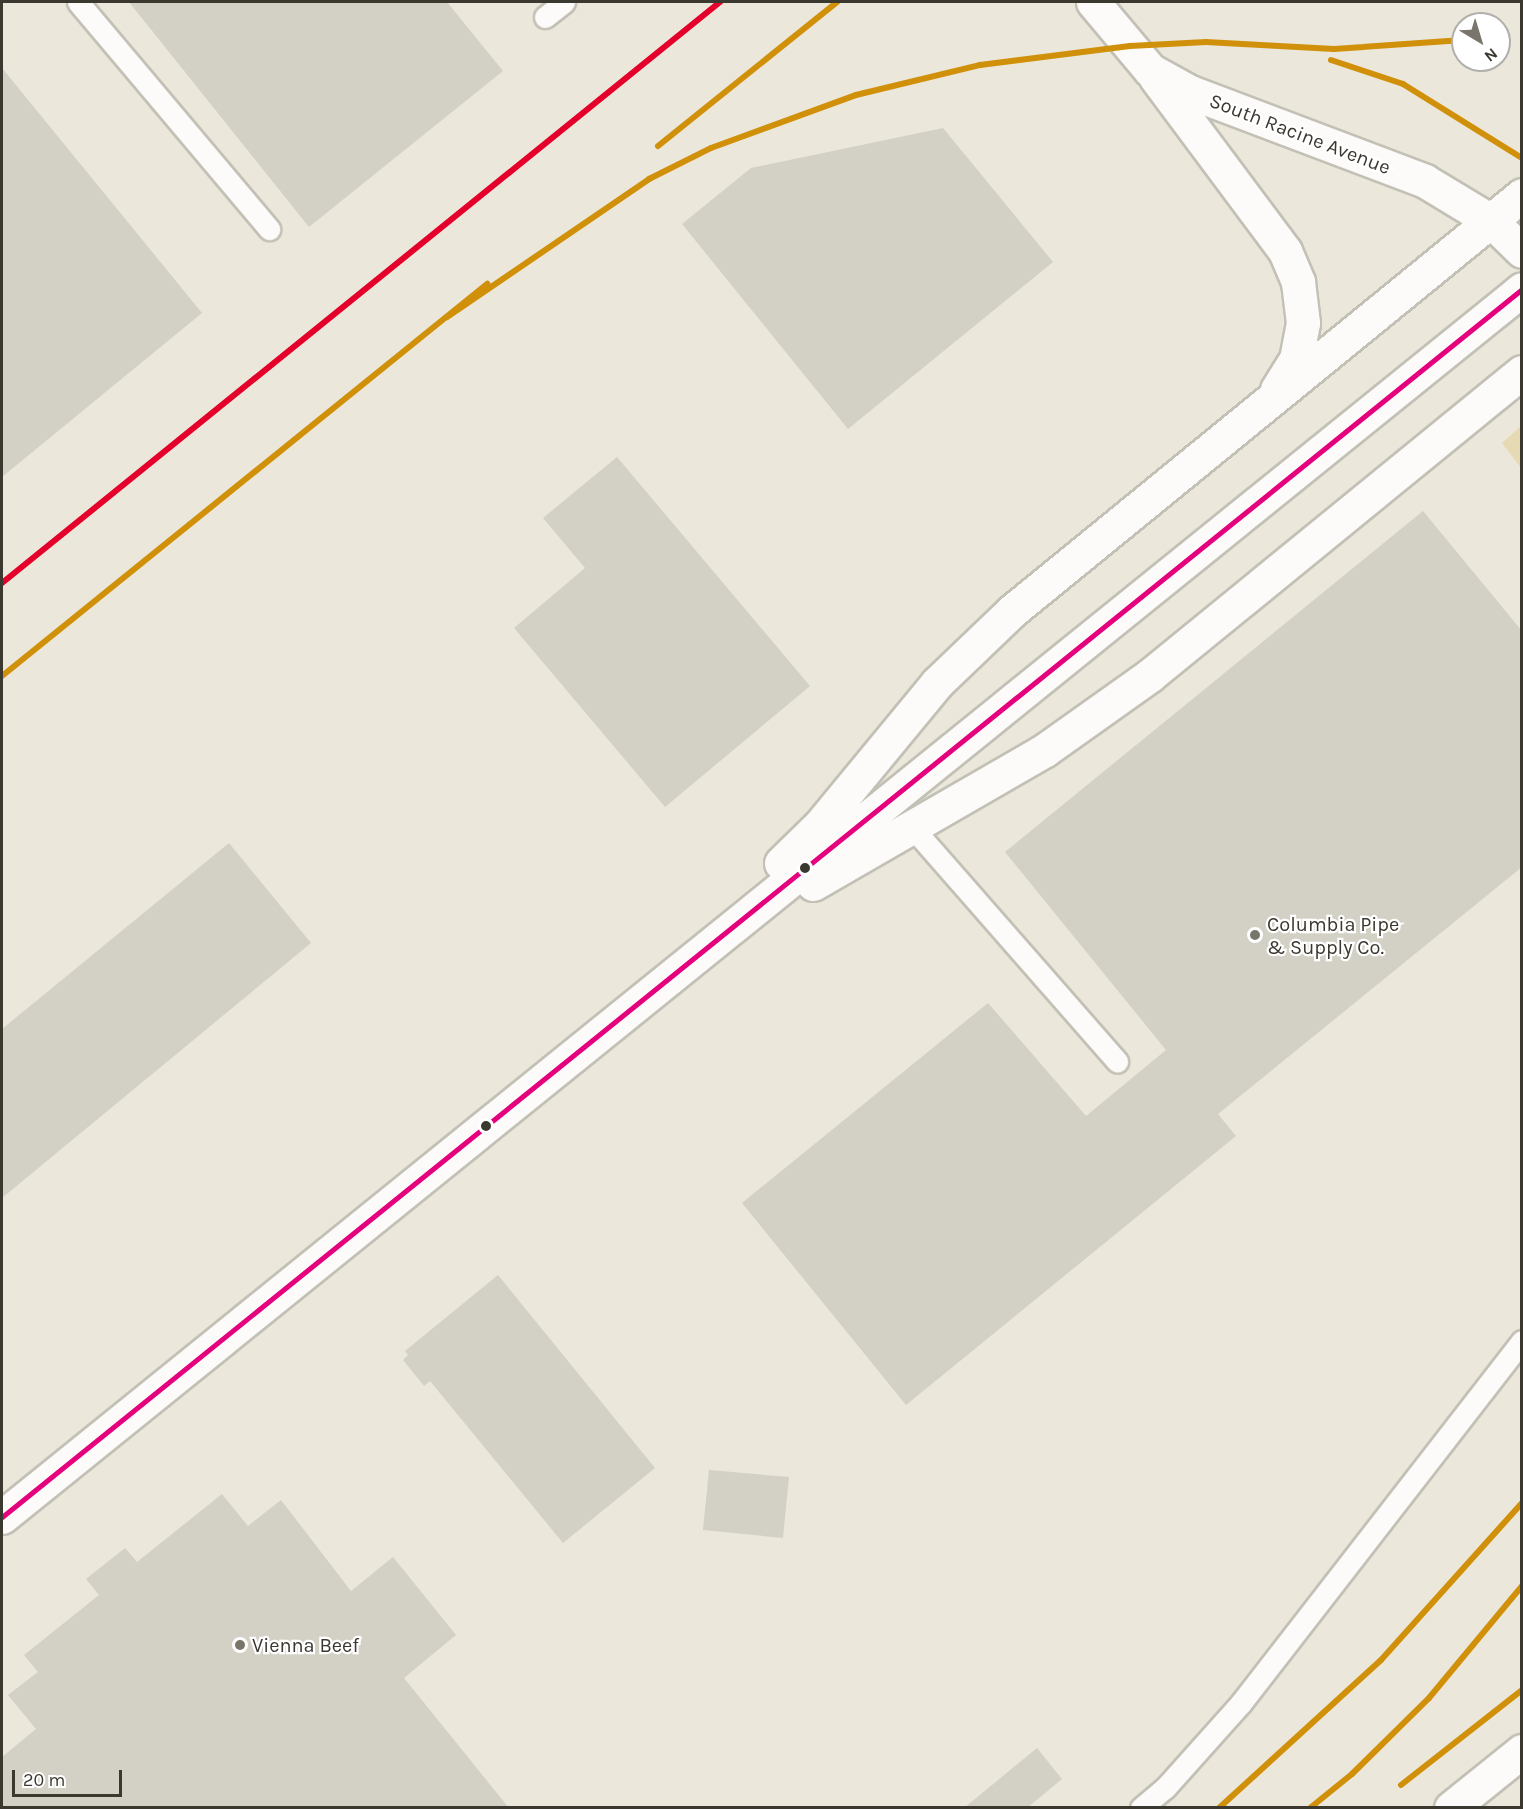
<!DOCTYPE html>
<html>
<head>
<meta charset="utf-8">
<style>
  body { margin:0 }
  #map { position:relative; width:1523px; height:1809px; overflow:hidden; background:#ebe7da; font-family:Karla,sans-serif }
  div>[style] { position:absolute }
  .green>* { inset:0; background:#e6dab4 }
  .building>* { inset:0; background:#d3d0c6 }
  .roads { filter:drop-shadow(2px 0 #c3c0b6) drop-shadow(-2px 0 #c3c0b6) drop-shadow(0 2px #c3c0b6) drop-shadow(0 -2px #c3c0b6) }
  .lane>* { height:21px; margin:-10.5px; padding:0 10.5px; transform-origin:10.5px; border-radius:10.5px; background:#fcfbf9 }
  .street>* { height:33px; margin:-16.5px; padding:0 16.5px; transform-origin:16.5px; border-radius:16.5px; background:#fcfbf9 }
  .secondary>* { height:33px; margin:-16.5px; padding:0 16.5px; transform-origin:16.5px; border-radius:16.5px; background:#fcfbf9 }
  .bus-1>* { height:4.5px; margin:-2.25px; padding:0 2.25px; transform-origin:2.25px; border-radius:2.25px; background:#e5007d }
  .rail-1>* { height:6px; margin:-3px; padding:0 3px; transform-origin:3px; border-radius:3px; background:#d19009 }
  .rail-2>* { height:6px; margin:-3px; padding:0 3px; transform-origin:3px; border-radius:3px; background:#e4002b }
  .dots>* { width:16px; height:16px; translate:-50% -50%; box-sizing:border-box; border:3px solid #fff; border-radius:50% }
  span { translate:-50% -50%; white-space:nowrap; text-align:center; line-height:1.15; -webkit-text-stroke:4.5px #fff; paint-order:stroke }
  .street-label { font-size:20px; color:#3b382f }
  .poi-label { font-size:20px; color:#3b382f }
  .left { translate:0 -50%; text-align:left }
  .frame { position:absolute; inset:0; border:3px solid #3b382f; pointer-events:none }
  .north { position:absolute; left:1451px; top:12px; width:60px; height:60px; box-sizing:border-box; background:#fff; border:2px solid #b1afac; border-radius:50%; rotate:142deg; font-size:16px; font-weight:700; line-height:24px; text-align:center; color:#3b382f }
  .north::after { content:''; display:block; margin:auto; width:21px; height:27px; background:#79756b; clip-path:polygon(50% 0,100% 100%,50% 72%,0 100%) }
  .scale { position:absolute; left:12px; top:1770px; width:110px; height:27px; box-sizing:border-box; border:3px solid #3b382f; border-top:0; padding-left:8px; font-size:18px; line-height:21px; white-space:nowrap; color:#3b382f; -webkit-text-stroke:4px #fff; paint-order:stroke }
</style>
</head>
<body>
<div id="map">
  <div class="green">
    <i style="clip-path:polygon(1521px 426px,1522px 428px,1521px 468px,1502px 443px)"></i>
  </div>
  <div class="building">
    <i style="clip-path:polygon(129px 2px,447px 2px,503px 71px,309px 227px)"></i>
    <i style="clip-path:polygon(2px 68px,202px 313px,2px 477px)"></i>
    <i style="clip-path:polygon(943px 128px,1053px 262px,848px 429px,682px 224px,751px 168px)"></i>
    <i style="clip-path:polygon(617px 457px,810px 686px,665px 807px,514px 628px,585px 568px,543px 518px)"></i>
    <i style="clip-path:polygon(1423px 511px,1522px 631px,1522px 867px,1218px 1114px,1236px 1136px,906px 1405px,742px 1203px,988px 1003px,1086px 1116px,1166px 1050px,1005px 852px)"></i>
    <i style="clip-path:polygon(229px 843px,311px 943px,2px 1198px,2px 1029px)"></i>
    <i style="clip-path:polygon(498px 1275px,655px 1468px,563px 1543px,430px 1381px,424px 1386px,403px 1360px,408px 1355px,405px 1351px)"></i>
    <i style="clip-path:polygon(709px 1470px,789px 1477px,783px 1538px,703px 1530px)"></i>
    <i style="clip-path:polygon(222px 1494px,248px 1526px,281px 1500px,351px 1591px,393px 1557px,456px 1635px,404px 1678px,509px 1808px,2px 1808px,2px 1757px,36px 1729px,8px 1695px,38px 1672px,24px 1655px,99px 1595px,86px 1579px,125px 1548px,137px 1562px)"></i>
    <i style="clip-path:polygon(1037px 1748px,1062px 1779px,1027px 1808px,964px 1808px)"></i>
  </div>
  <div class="roads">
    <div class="lane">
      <i style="left:78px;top:2px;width:297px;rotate:49.9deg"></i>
      <i style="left:545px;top:17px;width:24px;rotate:-38deg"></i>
      <i style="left:911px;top:826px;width:313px;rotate:48.8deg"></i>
      <i style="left:1141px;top:1808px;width:31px;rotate:-40deg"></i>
      <i style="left:1165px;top:1788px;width:114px;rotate:-48.2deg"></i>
      <i style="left:1241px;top:1703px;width:458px;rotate:-52.2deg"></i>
    </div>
    <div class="street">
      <i style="left:1451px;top:1808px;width:91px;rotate:-38.8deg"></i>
    </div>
    <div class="secondary">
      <i style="left:1093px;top:2px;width:89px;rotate:50deg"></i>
      <i style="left:1150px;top:70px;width:46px;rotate:28.8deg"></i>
      <i style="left:1190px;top:92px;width:251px;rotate:20.7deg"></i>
      <i style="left:1425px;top:181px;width:77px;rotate:31.2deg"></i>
      <i style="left:1491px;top:221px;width:43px;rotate:44.1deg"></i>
      <i style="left:1156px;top:78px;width:216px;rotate:53.3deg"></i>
      <i style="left:1285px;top:251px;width:34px;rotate:67deg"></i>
      <i style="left:1298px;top:282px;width:41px;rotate:83deg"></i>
      <i style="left:1303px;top:323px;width:37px;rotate:101deg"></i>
      <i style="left:1296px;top:359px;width:36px;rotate:122deg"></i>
      <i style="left:781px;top:863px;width:54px;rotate:-44.3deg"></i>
      <i style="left:820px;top:825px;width:184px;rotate:-50.5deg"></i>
      <i style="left:937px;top:683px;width:104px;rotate:-43.8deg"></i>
      <i style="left:1012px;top:611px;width:658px;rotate:-39.2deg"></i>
      <i style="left:813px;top:884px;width:268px;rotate:-30deg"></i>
      <i style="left:1045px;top:750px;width:128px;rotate:-35.4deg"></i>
      <i style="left:1149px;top:676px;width:481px;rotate:-39.2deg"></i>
      <i style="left:2px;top:1517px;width:1954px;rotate:-38.93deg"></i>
    </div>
  </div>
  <div class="bus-1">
    <i style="left:2px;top:1517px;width:1954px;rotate:-38.93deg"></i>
  </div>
  <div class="rail-1">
    <i style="left:1331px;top:60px;width:76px;rotate:18.4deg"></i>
    <i style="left:1403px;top:84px;width:140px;rotate:31.9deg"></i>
    <i style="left:658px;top:146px;width:230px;rotate:-38.8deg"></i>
    <i style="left:447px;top:317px;width:245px;rotate:-34.3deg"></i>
    <i style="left:649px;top:179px;width:69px;rotate:-26.6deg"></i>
    <i style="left:711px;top:148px;width:154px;rotate:-20.1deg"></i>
    <i style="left:856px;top:95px;width:128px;rotate:-13.6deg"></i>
    <i style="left:980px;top:65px;width:151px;rotate:-7.2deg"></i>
    <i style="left:1130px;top:46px;width:76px;rotate:-3deg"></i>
    <i style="left:1206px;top:42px;width:128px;rotate:3.1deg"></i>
    <i style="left:1334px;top:49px;width:129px;rotate:-4deg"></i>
    <i style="left:2px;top:676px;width:624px;rotate:-38.95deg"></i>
    <i style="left:1401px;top:1785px;width:154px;rotate:-38.1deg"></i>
    <i style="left:1219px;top:1808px;width:219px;rotate:-42.4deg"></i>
    <i style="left:1381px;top:1660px;width:211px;rotate:-48.1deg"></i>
    <i style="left:1310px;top:1808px;width:54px;rotate:-39deg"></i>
    <i style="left:1352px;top:1774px;width:108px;rotate:-44.6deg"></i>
    <i style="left:1429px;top:1698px;width:146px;rotate:-50.3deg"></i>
  </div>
  <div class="rail-2">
    <i style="left:2px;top:583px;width:924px;rotate:-38.98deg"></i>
  </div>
  <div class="dots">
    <i style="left:805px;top:868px;background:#3b382f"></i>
    <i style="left:1255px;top:935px;background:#79756b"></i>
    <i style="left:486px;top:1126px;background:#3b382f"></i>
    <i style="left:240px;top:1645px;background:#79756b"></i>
  </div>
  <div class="street-label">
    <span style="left:1300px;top:134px;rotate:21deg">South Racine Avenue</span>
  </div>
  <div class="poi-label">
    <span class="left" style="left:1267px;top:936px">Columbia Pipe<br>&amp; Supply Co.</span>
    <span class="left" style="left:252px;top:1645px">Vienna Beef</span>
  </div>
  <div class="frame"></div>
  <div class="north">N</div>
  <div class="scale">20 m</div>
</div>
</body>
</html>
